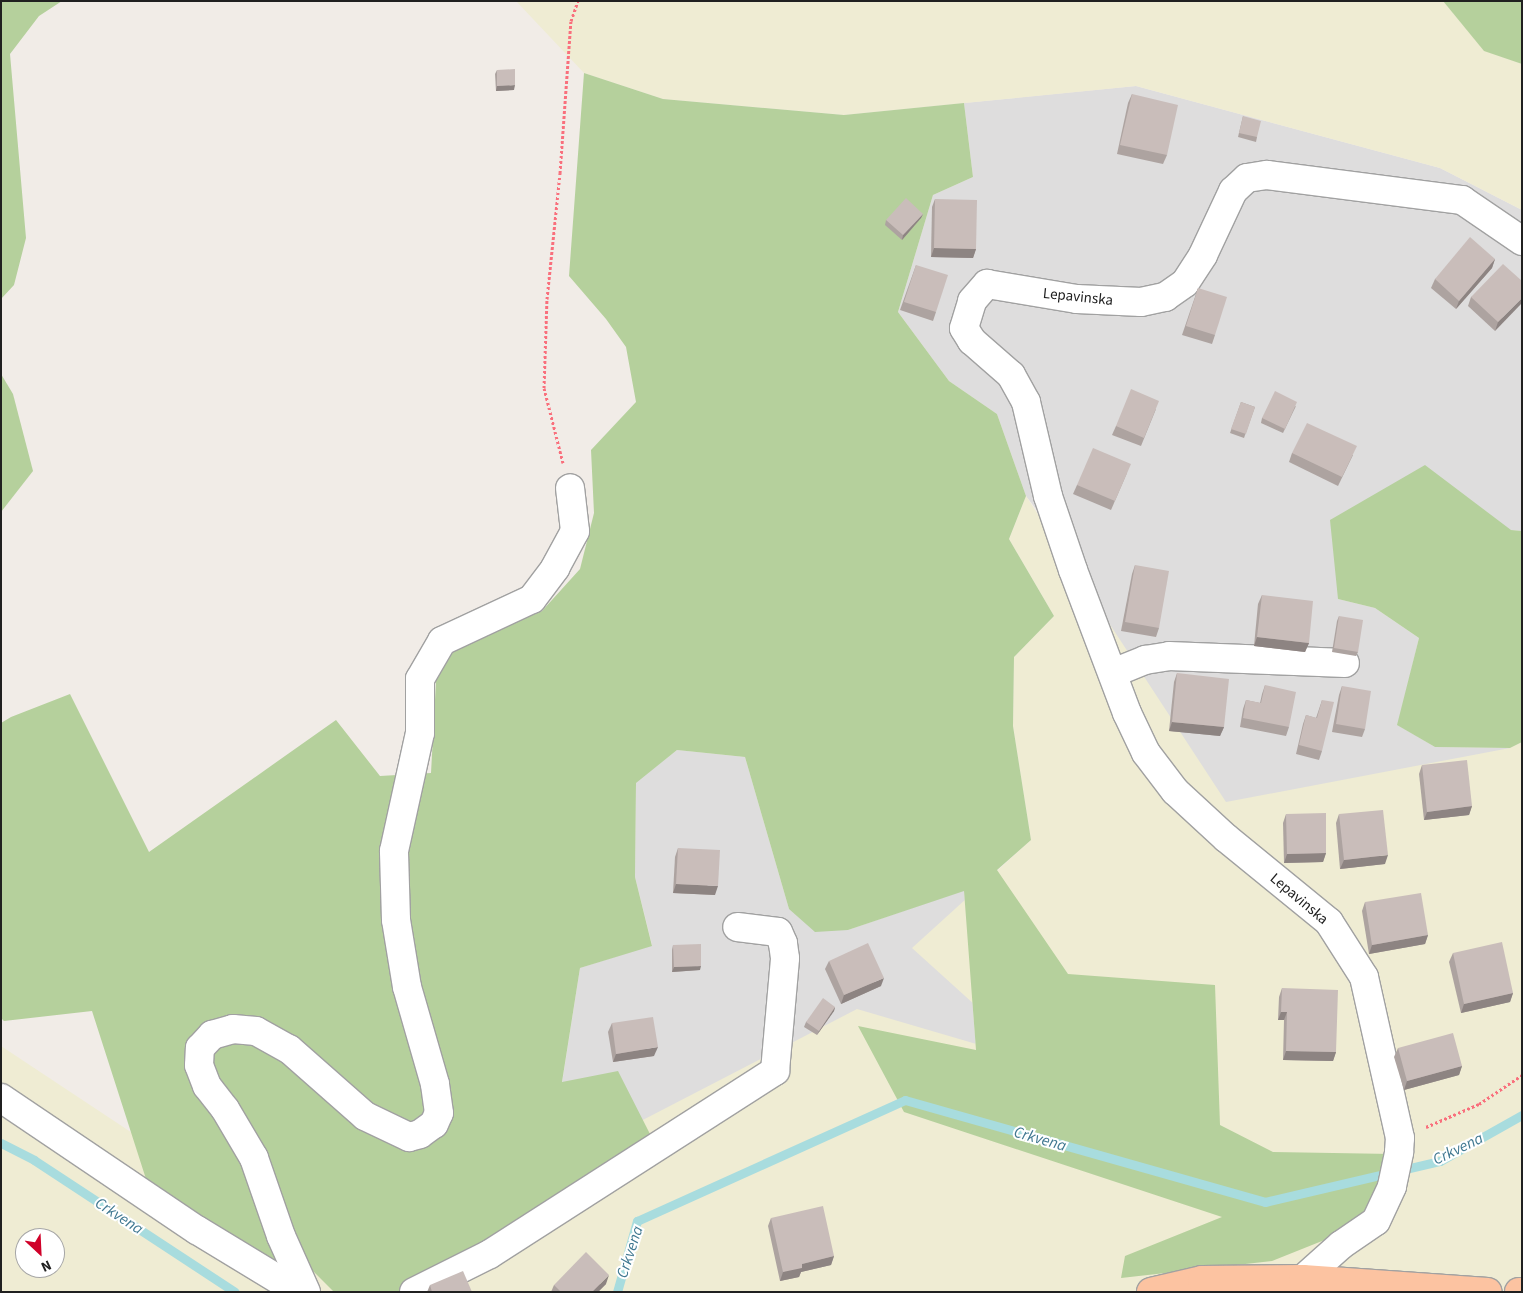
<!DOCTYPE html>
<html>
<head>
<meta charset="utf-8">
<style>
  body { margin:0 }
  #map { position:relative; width:1523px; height:1293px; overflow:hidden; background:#f1ece7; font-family:"Source Sans 3",sans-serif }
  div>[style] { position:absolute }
  .residential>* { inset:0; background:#dedddd }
  .farmland>* { inset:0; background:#efecd3 }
  .forest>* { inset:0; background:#b5d09c }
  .stream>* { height:9px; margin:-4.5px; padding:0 4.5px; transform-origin:4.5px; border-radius:4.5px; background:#a8dcde }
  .path>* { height:3px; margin-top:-1.5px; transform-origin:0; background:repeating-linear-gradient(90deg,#f96f7c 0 2.5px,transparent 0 5px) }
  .roads { filter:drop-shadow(1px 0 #a1a1a1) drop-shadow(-1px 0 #a1a1a1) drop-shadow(0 1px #a1a1a1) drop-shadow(0 -1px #a1a1a1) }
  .minor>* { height:28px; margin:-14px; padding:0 14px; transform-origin:14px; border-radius:14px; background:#fff }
  .primary>* { height:28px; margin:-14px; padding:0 14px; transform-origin:14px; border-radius:14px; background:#fcc3a1 }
  .wall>* { inset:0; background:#ada3a0 }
  .shaded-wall>* { inset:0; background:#8d8482 }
  .building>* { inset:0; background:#c9bdba }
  span { translate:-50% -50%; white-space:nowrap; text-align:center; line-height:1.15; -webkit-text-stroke:4px #fff; paint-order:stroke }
  .street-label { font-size:15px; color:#202020 }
  .water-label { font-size:16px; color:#407891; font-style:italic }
  .frame { position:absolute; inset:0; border:2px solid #202020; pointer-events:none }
  .north { position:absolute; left:15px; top:1228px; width:50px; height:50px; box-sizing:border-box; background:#fff; border:1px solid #a6a6a6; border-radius:50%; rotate:155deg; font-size:14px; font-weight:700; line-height:20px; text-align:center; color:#202020 }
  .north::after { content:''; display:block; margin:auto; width:18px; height:22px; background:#d00129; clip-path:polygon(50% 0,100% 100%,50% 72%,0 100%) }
</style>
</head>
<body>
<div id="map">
  <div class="residential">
    <i style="clip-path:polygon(1136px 86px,1440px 168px,1522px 210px,1522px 531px,1511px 530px,1338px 599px,1375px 608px,1419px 638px,1398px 725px,1435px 747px,1510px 748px,1522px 1075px,1175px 791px,1072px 556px,1026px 496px,997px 414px,949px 381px,898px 312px,933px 195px,973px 177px,964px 103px)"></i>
    <i style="clip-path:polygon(677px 750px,745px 757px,789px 909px,848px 930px,964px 890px,976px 1050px,677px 1187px,562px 1083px,580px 968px,652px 945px,635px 877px,636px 782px)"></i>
  </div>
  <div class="farmland">
    <i style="clip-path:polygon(516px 1px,1443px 1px,1484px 50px,1522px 64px,1522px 210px,1440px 168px,1136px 86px,844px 115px,663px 99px,584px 73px)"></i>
    <i style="clip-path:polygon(evenodd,1026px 496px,1226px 802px,1510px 748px,1522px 742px,1522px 1292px,1px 1292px,1px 1046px,345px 1274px,857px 1009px,1038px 1062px,912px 948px,1031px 840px,1013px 726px,1014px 657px,1054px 616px,1009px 539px,1026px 496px,25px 1238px,55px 1238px,55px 1268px,25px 1268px,25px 1238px)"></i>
  </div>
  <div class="forest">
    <i style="clip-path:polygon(1px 1px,62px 1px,39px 16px,10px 54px,26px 238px,14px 285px,1px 299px)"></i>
    <i style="clip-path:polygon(1443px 1px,1522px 1px,1522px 64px,1484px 51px)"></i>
    <i style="clip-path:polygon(584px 73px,663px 99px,844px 115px,964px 103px,973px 177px,933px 195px,898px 312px,949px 381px,997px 414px,1026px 496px,1009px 539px,1054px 616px,1014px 657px,1013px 726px,1031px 840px,997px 870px,1068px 974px,1215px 985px,1220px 1125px,1273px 1152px,1393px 1154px,1362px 1225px,1272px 1261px,1121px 1278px,1125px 1256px,1222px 1217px,904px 1112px,858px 1026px,976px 1050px,964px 891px,848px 930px,815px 932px,789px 909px,745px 757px,677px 750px,636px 783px,635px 877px,652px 946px,580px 968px,562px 1082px,618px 1071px,650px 1134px,456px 1264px,398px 1292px,334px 1292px,311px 1269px,282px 1274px,246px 1252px,146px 1179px,92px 1011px,4px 1021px,1px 1018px,1px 723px,11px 717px,70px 694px,149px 852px,336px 720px,380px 776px,431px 773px,436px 681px,456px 647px,542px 611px,580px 569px,594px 513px,591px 450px,636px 402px,626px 347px,606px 319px,569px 276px)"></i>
    <i style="clip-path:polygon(1px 374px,13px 394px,33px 471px,1px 512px)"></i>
    <i style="clip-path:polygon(1425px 465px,1511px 530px,1522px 531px,1522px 742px,1510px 748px,1435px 747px,1397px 725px,1419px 638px,1375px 608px,1338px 599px,1330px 520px)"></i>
  </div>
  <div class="stream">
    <i style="left:1px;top:1143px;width:37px;rotate:27deg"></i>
    <i style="left:34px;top:1160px;width:240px;rotate:33.3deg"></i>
    <i style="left:617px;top:1292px;width:74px;rotate:-74.3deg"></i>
    <i style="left:637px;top:1221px;width:294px;rotate:-24.3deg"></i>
    <i style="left:905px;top:1100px;width:374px;rotate:15.8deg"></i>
    <i style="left:1265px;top:1202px;width:180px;rotate:-13.2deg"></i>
    <i style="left:1440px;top:1161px;width:94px;rotate:-29.3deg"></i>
  </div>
  <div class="path">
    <i style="left:563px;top:463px;width:77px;rotate:-104.2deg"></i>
    <i style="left:544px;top:388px;width:89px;rotate:-88.1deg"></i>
    <i style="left:547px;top:299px;width:127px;rotate:-84.1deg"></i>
    <i style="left:560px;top:173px;width:152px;rotate:-85.9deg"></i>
    <i style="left:571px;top:21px;width:21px;rotate:-71deg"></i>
    <i style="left:1426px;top:1127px;width:58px;rotate:-23.5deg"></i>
    <i style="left:1479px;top:1104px;width:52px;rotate:-34deg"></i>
  </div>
  <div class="roads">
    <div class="minor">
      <i style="left:1113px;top:673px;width:35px;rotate:-22deg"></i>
      <i style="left:1145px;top:660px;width:24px;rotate:-9deg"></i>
      <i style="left:1169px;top:656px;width:176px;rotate:2.3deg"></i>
      <i style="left:1px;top:1098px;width:236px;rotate:34deg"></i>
      <i style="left:197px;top:1230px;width:119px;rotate:31.3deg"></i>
      <i style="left:1303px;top:1279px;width:51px;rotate:-41.8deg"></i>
      <i style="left:1341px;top:1245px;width:42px;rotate:-34.4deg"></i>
      <i style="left:1376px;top:1221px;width:38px;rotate:-65deg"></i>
      <i style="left:1392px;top:1186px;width:35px;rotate:-78deg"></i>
      <i style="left:1399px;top:1152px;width:14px;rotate:-86deg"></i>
      <i style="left:1400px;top:1138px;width:165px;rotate:-102.6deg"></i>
      <i style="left:1364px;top:977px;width:65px;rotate:-122.5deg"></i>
      <i style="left:1329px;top:922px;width:133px;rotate:-140.8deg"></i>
      <i style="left:1226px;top:838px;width:69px;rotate:-137.3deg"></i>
      <i style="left:1175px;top:791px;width:48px;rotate:-127.3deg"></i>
      <i style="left:1146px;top:753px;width:44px;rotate:-115.4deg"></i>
      <i style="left:1127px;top:713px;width:153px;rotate:-110.7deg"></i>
      <i style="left:1073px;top:570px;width:78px;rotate:-108.7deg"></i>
      <i style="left:1048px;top:496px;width:97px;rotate:-103.2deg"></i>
      <i style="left:1026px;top:402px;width:31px;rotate:-119deg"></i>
      <i style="left:1011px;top:375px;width:52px;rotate:-138.9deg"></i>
      <i style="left:972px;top:341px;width:15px;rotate:-122deg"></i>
      <i style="left:964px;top:328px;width:28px;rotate:-73deg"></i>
      <i style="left:972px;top:301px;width:23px;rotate:-49deg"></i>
      <i style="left:987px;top:284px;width:91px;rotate:9.5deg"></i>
      <i style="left:1077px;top:299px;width:64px;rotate:2.7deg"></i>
      <i style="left:1141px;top:302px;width:25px;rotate:-12deg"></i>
      <i style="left:1165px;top:297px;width:24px;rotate:-35deg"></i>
      <i style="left:1185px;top:283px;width:33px;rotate:-57deg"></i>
      <i style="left:1203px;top:255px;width:71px;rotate:-64.9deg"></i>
      <i style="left:1233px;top:191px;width:19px;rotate:-43deg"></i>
      <i style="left:1247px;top:178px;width:20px;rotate:-9deg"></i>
      <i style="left:1267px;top:175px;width:197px;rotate:7.3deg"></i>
      <i style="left:1462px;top:200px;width:73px;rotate:34.3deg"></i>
      <i style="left:306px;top:1292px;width:61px;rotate:-114.1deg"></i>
      <i style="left:281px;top:1236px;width:83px;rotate:-109.1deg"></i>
      <i style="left:254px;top:1158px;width:57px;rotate:-120.6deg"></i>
      <i style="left:225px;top:1109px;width:29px;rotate:-128deg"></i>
      <i style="left:207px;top:1086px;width:22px;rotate:-111deg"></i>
      <i style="left:199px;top:1065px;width:17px;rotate:-87deg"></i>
      <i style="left:200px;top:1048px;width:18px;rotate:-47deg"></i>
      <i style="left:212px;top:1035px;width:22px;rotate:-16deg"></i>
      <i style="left:233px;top:1029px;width:23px;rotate:5deg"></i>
      <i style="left:256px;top:1031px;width:38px;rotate:29deg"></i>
      <i style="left:289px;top:1049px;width:101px;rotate:41.4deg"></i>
      <i style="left:365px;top:1116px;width:49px;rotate:25.5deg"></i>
      <i style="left:409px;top:1137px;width:11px;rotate:-15deg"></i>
      <i style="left:420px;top:1134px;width:17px;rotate:-36deg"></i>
      <i style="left:434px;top:1124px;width:12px;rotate:-66deg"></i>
      <i style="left:439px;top:1113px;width:29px;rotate:-98deg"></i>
      <i style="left:435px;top:1084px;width:101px;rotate:-106.1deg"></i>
      <i style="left:407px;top:987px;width:68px;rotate:-99.3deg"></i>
      <i style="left:396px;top:920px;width:69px;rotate:-91.7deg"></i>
      <i style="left:394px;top:851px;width:121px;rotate:-77.6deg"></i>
      <i style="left:420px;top:733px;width:54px;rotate:-90deg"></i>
      <i style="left:420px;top:679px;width:44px;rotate:-59.9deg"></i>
      <i style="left:442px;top:641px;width:99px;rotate:-25deg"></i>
      <i style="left:532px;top:599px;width:39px;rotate:-53deg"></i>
      <i style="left:555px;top:568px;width:42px;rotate:-61.6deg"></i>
      <i style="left:575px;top:531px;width:43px;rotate:-96.6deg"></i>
      <i style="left:414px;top:1292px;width:85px;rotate:-26.6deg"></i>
      <i style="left:490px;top:1254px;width:339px;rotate:-32.7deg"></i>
      <i style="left:775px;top:1071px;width:113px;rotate:-84.9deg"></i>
      <i style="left:785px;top:958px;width:15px;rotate:-98deg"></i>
      <i style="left:783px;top:943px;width:12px;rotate:-114deg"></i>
      <i style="left:778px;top:932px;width:41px;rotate:-173deg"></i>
    </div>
    <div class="primary">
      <i style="left:1151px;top:1292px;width:52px;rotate:-13.2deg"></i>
      <i style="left:1202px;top:1280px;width:101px;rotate:-0.6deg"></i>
      <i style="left:1303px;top:1279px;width:185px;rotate:4deg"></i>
      <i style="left:1519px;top:1292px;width:3px"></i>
    </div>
  </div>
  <div class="wall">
    <i style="clip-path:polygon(497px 70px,514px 90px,496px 91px,495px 74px)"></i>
    <i style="clip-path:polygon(1132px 94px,1167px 155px,1163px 164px,1117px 154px,1128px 103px)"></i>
    <i style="clip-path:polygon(1243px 116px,1257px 137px,1256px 142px,1238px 137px)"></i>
    <i style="clip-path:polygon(935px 199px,976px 249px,973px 258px,931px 257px,932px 207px)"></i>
    <i style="clip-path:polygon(923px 214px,921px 218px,902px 240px,885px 225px,886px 220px)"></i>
    <i style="clip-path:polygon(1495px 259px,1492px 268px,1456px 309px,1431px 288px,1435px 279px)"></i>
    <i style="clip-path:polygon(916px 265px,936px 312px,933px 321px,900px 310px)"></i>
    <i style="clip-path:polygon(1522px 281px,1495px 331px,1468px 306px,1471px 297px)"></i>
    <i style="clip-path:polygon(1198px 288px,1215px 335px,1212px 344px,1182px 335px)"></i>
    <i style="clip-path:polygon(1241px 402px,1255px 407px,1244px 438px,1230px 433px)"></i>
    <i style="clip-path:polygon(1296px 406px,1283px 433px,1261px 423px,1262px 418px)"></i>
    <i style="clip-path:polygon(1156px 409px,1141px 446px,1112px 435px,1116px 426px)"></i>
    <i style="clip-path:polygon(1292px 453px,1353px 455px,1338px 486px,1289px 462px)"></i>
    <i style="clip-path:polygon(1127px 473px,1111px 510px,1073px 494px,1077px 485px)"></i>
    <i style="clip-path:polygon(1135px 565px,1159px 628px,1156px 637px,1121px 631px,1132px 574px)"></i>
    <i style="clip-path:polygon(1262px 595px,1309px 643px,1305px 652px,1254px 646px,1258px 604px)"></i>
    <i style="clip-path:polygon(1339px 616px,1358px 652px,1356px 656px,1332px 652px,1337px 621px)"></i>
    <i style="clip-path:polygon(1177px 673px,1224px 727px,1220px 736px,1169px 731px,1174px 682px)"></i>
    <i style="clip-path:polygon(1265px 685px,1289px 727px,1286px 736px,1240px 727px,1243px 709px,1246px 700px,1260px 703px,1262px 694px)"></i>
    <i style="clip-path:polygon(1342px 686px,1365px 729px,1362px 737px,1332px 732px,1339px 695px)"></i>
    <i style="clip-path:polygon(1322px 700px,1322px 751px,1319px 760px,1296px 754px,1303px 724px,1306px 715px,1316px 718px)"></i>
    <i style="clip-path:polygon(1422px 765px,1472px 806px,1469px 815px,1424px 820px,1419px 774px)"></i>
    <i style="clip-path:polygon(1286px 814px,1326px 853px,1323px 862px,1284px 863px,1283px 823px)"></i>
    <i style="clip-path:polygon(1339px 814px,1385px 864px,1340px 869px,1336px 823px)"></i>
    <i style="clip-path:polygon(678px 848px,715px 895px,673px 893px,675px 857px)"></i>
    <i style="clip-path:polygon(1365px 902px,1428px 935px,1425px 944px,1369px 954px,1362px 911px)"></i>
    <i style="clip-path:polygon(673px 945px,700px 970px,672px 972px,672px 950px)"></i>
    <i style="clip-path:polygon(1453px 953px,1513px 993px,1510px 1002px,1461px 1013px,1449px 962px)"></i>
    <i style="clip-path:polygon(829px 961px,881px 986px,841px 1004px,825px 969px)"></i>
    <i style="clip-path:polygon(1282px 988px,1336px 1052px,1333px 1061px,1283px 1060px,1284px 1020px,1278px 1020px,1279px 997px)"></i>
    <i style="clip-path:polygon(835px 1007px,834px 1011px,817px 1035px,804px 1027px,806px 1022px)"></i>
    <i style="clip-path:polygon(612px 1023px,654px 1056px,613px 1062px,608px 1032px)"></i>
    <i style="clip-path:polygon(1398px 1048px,1462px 1066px,1459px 1075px,1404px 1090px,1394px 1057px)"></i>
    <i style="clip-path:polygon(771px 1218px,834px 1256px,831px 1265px,801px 1272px,799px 1277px,780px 1281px,768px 1226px)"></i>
    <i style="clip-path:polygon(606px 1284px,598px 1292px,551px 1292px,554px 1285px)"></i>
    <i style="clip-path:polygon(430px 1285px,472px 1292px,427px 1292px)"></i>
  </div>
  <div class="shaded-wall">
    <i style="clip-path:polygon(515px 85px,514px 90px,496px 91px,497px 86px)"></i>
    <i style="clip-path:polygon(923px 214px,921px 218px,902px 240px,903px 235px)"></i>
    <i style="clip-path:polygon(934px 248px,976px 249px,973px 258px,931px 257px)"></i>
    <i style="clip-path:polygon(1495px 259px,1492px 268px,1456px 309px,1459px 301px)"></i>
    <i style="clip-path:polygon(1522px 298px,1522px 303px,1495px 331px,1498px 322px)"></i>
    <i style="clip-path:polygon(1257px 637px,1309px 643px,1305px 652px,1254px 646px)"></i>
    <i style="clip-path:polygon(1172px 722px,1224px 727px,1220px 736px,1169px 731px)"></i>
    <i style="clip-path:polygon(1472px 806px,1469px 815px,1424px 820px,1427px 812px)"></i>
    <i style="clip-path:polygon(1326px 853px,1323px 862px,1284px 863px,1287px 854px)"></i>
    <i style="clip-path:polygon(1388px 855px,1385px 864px,1340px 869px,1344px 860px)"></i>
    <i style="clip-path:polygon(676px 884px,718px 886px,715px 895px,673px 893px)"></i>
    <i style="clip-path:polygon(1428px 935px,1425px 944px,1369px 954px,1372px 945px)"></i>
    <i style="clip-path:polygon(701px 966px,700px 970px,672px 972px,674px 967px)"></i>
    <i style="clip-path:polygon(884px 978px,881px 986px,841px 1004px,844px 995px)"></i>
    <i style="clip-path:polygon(1513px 993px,1510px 1002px,1461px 1013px,1464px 1004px)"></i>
    <i style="clip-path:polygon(835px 1007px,834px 1011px,817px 1035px,819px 1031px)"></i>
    <i style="clip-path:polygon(1281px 1012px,1287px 1012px,1284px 1020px,1278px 1020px)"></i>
    <i style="clip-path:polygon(658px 1047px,654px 1056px,613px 1062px,616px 1054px)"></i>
    <i style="clip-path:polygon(1286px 1051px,1336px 1052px,1333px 1061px,1283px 1060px)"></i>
    <i style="clip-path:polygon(1462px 1066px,1459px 1075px,1404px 1090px,1407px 1081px)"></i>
    <i style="clip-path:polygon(834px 1256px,831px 1265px,801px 1272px,799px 1277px,780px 1281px,783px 1272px,802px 1264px)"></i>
    <i style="clip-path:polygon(609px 1275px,606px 1284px,598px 1292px,592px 1292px)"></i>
  </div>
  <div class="building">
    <i style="clip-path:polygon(515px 69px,515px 85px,497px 86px,497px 70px)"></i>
    <i style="clip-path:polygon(1132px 94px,1178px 105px,1167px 155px,1120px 145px)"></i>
    <i style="clip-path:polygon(1243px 116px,1261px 121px,1257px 137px,1239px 133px)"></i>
    <i style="clip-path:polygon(906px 198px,923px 214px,903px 235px,886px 220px)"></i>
    <i style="clip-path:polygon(935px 199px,977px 200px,976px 249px,934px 248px)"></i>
    <i style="clip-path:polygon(1470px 237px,1495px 259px,1459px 301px,1435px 279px)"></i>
    <i style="clip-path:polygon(1503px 264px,1522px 281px,1522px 298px,1498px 322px,1471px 297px)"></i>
    <i style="clip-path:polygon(916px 265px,948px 275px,936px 312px,904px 302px)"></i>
    <i style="clip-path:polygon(1198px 288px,1227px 297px,1215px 335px,1186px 326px)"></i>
    <i style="clip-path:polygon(1131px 389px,1159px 401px,1144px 438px,1116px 426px)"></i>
    <i style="clip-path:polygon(1275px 391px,1297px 402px,1285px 429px,1262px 418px)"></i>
    <i style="clip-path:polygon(1241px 402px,1255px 407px,1246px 434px,1231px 429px)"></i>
    <i style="clip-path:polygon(1307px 423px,1357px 446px,1342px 477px,1292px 453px)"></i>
    <i style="clip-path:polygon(1093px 448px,1131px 464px,1115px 501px,1077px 485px)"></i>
    <i style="clip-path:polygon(1135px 565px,1169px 571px,1159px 628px,1125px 622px)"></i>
    <i style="clip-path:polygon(1262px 595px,1313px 601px,1309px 643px,1257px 637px)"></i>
    <i style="clip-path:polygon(1339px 616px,1363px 620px,1358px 652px,1334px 648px)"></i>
    <i style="clip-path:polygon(1177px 673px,1229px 679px,1224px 727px,1172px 722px)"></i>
    <i style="clip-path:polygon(1265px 685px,1296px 692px,1289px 727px,1243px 718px,1246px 700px,1261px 703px)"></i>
    <i style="clip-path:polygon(1342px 686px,1371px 691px,1365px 729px,1336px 724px)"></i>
    <i style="clip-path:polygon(1322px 700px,1334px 702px,1322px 751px,1299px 745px,1306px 715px,1317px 718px)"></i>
    <i style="clip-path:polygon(1467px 760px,1472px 806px,1427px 812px,1422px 765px)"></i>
    <i style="clip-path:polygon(1383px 810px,1388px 855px,1344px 860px,1339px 814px)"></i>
    <i style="clip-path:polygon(1326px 813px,1326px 853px,1287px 854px,1286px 814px)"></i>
    <i style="clip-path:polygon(678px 848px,720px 850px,718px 886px,676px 884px)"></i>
    <i style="clip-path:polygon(1421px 893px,1428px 935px,1372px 945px,1365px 902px)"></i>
    <i style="clip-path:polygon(1502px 942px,1513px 993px,1464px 1004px,1453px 953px)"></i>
    <i style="clip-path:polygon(868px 943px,884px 978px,844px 995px,829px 961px)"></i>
    <i style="clip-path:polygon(701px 944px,701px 966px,674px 967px,673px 945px)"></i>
    <i style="clip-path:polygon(1282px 988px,1338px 990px,1336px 1052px,1286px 1051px,1287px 1012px,1281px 1012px)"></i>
    <i style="clip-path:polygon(823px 998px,835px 1007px,819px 1031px,806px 1022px)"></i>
    <i style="clip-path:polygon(653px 1017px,658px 1047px,616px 1054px,612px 1023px)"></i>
    <i style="clip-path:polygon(1453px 1033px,1462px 1066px,1407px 1081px,1398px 1048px)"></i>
    <i style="clip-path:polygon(823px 1206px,834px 1256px,802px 1264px,802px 1268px,783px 1272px,771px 1218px)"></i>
    <i style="clip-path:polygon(586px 1252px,609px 1275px,592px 1292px,561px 1292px,554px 1285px)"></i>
    <i style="clip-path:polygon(463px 1271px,472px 1292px,432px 1292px,430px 1285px)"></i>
  </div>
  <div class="street-label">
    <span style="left:1078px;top:297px;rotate:6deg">Lepavinska</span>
    <span style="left:1299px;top:899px;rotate:40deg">Lepavinska</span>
  </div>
  <div class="water-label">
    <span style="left:1040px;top:1139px;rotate:16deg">Crkvena</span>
    <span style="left:1458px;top:1149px;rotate:-26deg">Crkvena</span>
    <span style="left:119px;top:1216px;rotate:33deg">Crkvena</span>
    <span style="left:630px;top:1252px;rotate:-72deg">Crkvena</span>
  </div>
  <div class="frame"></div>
  <div class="north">N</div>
</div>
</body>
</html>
